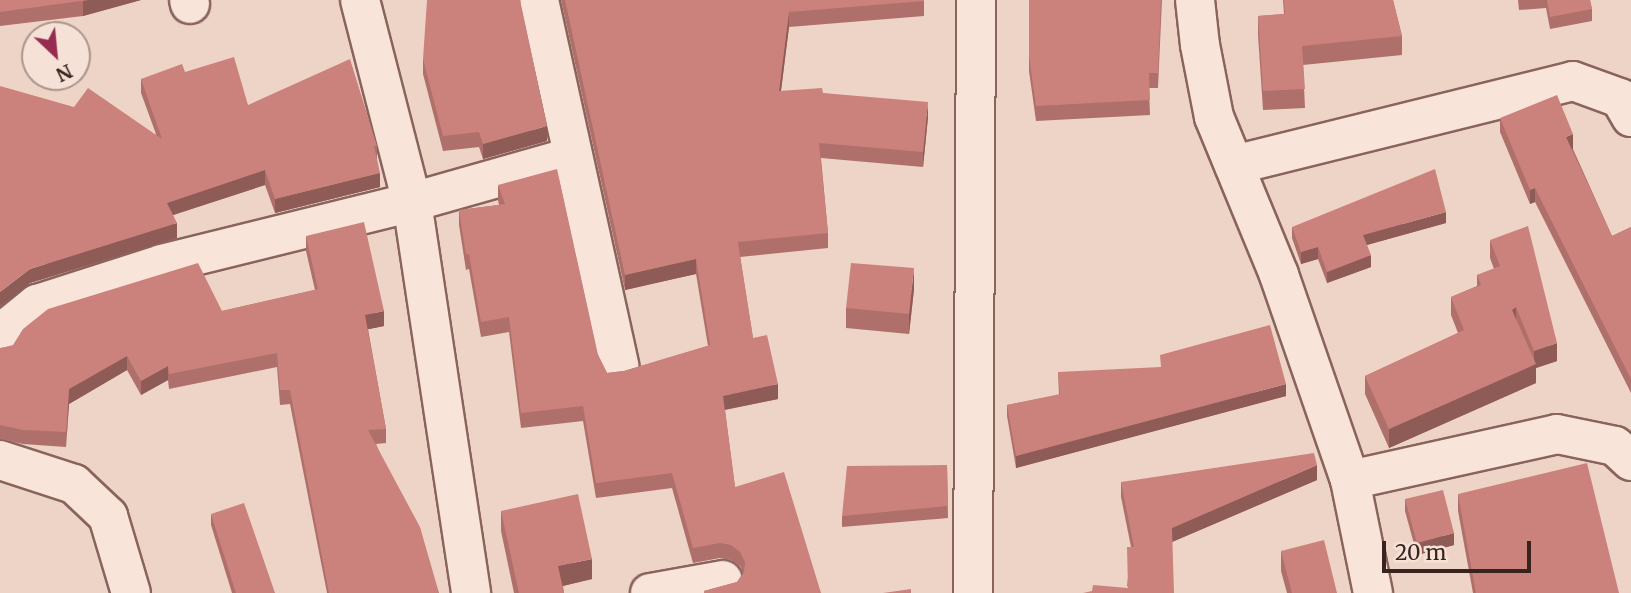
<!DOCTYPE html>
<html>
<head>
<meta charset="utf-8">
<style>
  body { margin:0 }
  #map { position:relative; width:1631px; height:593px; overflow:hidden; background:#eed4c6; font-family:Merriweather,serif }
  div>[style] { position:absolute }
  .roads { filter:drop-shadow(2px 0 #89645c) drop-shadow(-2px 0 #89645c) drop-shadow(0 2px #89645c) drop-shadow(0 -2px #89645c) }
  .street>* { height:38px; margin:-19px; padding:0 19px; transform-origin:19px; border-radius:19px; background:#f9e4d9 }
  .wall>* { inset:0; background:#af706b }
  .shaded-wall>* { inset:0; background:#8e5b57 }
  .building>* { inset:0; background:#cb827c }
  span { translate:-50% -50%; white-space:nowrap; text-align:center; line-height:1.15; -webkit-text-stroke:7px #f5e1d5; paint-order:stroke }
  .north { position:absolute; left:21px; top:21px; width:70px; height:70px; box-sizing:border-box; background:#f5e1d5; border:2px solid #aa958c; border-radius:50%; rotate:154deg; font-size:19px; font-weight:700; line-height:28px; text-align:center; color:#39231f }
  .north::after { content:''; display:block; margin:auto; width:24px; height:32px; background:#972c52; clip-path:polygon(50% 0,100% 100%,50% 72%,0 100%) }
  .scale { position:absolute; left:1382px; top:541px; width:149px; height:32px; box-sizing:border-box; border:4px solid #39231f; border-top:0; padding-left:9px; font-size:21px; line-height:24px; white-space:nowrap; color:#39231f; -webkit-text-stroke:5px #f5e1d5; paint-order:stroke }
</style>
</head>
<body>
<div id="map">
  <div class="roads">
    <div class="street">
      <i style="left:189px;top:0;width:4px;rotate:76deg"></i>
      <i style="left:360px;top:0;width:209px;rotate:75.6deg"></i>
      <i style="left:412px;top:202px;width:395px;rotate:81.4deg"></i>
      <i style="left:539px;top:0;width:374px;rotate:77.6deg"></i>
      <i style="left:1195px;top:0;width:45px;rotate:83.7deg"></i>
      <i style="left:1200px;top:45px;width:73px;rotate:79deg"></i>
      <i style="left:1214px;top:117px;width:171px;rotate:67.6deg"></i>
      <i style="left:1279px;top:275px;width:217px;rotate:70.9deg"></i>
      <i style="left:1350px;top:480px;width:115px;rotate:78.5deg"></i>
      <i style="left:1234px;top:165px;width:349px;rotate:-13.9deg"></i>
      <i style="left:1573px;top:81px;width:50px;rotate:19.9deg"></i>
      <i style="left:1620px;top:98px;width:22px;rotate:60deg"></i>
      <i style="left:0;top:341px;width:13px;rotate:-63deg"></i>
      <i style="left:6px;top:329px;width:40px;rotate:-39deg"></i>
      <i style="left:37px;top:304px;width:131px;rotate:-17.7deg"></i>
      <i style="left:162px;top:264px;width:258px;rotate:-13.9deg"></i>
      <i style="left:412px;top:202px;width:165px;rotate:-15.8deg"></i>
      <i style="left:0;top:460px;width:78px;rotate:18deg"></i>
      <i style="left:74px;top:484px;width:47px;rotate:43.3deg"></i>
      <i style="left:108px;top:516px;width:80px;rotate:73.4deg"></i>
      <i style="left:1350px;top:480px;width:212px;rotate:-12.5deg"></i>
      <i style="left:1557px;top:434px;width:59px;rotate:11.7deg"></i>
      <i style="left:1615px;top:446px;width:22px;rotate:43deg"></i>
      <i style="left:650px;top:593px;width:74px;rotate:-10.1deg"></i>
      <i style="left:973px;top:593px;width:593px;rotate:-89.71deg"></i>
    </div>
  </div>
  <div class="wall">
    <i style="clip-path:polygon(0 0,141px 0,83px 16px,0 26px)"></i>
    <i style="clip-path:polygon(561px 0,924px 0,924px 16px,789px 27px,781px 91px,823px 93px,928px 117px,923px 167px,821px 158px,828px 233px,828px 248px,740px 257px,753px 338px,778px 399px,725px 410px,735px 487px,821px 593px,704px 593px,704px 591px,737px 582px,743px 573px,740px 566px,731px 560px,720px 558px,693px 563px,672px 488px,596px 498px,583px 421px,521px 428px,509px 332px,481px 337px,469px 269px,466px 270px,459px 225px,459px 210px,499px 205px,498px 200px,498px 185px,598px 355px,607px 373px,624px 371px,708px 346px,696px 274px,625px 290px)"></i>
    <i style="clip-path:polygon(1029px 0,1162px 0,1158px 88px,1149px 88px,1150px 115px,1036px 121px,1029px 71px)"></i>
    <i style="clip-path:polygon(1283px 0,1393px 0,1402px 36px,1402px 55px,1303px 65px,1305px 108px,1263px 110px,1258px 35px,1258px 16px,1284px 14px)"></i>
    <i style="clip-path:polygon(1518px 0,1590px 0,1592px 9px,1592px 21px,1550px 29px,1546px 8px,1519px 10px)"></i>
    <i style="clip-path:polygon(423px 59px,547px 141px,483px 159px,479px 147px,443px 151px,423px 74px)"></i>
    <i style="clip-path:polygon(185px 72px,248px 105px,377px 146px,377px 160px,380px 187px,275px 213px,265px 185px,173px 215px,177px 238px,30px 283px,156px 134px,141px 93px,141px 79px)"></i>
    <i style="clip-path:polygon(1500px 118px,1573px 149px,1612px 236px,1631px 227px,1631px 393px,1535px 202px,1530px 204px,1500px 132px)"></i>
    <i style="clip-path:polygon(1446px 223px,1367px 245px,1371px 267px,1327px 283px,1318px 259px,1301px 264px,1292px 238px,1292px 227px)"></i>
    <i style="clip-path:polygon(306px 236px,384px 326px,368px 329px,386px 429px,386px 443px,376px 444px,439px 593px,327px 593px,290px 404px,280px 405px,277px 367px,169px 389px,168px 380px,141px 395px,127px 370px,69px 404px,66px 447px,23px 444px,0 439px,0 348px,222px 311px,315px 290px,306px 251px)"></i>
    <i style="clip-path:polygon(1490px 240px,1557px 361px,1536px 368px,1536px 383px,1389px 448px,1365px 394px,1365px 376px,1458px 333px,1451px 315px,1451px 297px,1477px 286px,1477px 275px,1494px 269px,1490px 258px)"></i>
    <i style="clip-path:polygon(914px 289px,909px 334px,846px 328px,846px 308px)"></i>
    <i style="clip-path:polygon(1058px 372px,1286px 396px,1016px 468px,1007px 416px,1007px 405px,1059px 395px)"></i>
    <i style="clip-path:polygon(947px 465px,948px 518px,842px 527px,842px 516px)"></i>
    <i style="clip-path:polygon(1317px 480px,1172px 542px,1127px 587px,1131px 547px,1121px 497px,1121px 482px)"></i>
    <i style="clip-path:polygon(1458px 494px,1619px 593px,1473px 593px,1458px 511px)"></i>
    <i style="clip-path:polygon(1405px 499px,1454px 545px,1417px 555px,1405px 511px)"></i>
    <i style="clip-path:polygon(501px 511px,592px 579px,563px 586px,564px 593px,514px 593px,501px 531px)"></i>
    <i style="clip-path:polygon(211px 514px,275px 593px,232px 593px,211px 525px)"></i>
    <i style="clip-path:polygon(1281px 551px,1337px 593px,1287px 593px,1281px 571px)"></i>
  </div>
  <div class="shaded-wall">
    <i style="clip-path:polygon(88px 0,141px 0,83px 16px,83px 1px)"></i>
    <i style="clip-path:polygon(789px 12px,789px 27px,779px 106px,779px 91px)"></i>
    <i style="clip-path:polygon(928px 102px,928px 117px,923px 167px,923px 152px)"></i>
    <i style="clip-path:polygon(547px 126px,547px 141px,483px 159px,483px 144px)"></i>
    <i style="clip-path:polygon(1573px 134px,1573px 149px,1566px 151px,1566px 137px)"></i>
    <i style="clip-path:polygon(265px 170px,265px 185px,167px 217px,167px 203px)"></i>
    <i style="clip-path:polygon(380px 173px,380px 187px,275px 213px,275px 199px)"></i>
    <i style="clip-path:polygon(1535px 188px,1535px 202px,1530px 204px,1530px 190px)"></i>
    <i style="clip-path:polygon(1446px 212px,1446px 223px,1363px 246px,1363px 235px)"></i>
    <i style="clip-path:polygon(177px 223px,177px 238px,30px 283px,0 306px,0 292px,30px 269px)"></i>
    <i style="clip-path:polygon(1318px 247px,1318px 259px,1301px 264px,1301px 252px)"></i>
    <i style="clip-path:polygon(1371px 255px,1371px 267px,1327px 283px,1327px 272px)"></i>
    <i style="clip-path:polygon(696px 259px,696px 274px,625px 290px,625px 275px)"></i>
    <i style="clip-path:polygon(914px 268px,914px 289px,909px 334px,909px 314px)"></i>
    <i style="clip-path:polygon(1516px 307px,1516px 326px,1512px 310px)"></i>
    <i style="clip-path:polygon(384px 311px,384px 326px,365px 330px,365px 315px)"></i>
    <i style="clip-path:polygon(1557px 343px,1557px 361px,1536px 368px,1536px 383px,1389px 448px,1389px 429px,1534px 365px,1534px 351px)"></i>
    <i style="clip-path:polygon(127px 356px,127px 370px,69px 404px,66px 447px,69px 389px)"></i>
    <i style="clip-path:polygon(168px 366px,168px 380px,141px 395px,141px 381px)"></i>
    <i style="clip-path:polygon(778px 384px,778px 399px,723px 410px,723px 396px)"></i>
    <i style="clip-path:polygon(1286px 384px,1286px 396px,1016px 468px,1016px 456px)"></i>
    <i style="clip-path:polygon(1317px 465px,1317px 480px,1172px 542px,1172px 528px)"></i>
    <i style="clip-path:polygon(1454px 533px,1454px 545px,1417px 555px,1417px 543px)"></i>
    <i style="clip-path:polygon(592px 559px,592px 579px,558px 587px,558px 566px)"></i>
  </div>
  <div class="building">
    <i style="clip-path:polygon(0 0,88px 0,0 12px)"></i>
    <i style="clip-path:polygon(427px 0,520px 0,547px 126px,483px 144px,479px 132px,443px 136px,423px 59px)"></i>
    <i style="clip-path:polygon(565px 0,924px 0,924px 1px,789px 12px,779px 91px,822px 88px,823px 93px,928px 102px,923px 152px,819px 143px,828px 233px,738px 242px,753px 338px,767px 335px,778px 384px,723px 396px,735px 487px,784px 472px,821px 593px,704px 593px,704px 591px,737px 582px,744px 572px,745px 562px,740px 552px,731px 545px,720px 543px,693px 548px,672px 473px,596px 483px,583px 406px,521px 413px,509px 317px,481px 322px,469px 254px,466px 255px,459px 210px,505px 204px,498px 185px,557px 169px,598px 355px,607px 373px,624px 371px,710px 345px,696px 259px,625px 275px)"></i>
    <i style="clip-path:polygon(1029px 0,1161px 0,1158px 73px,1149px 73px,1150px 100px,1036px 106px,1029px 56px)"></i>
    <i style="clip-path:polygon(1284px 0,1393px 0,1402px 36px,1302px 46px,1305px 89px,1263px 91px,1258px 16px,1285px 14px)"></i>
    <i style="clip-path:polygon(1547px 0,1590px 0,1592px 9px,1550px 17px)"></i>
    <i style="clip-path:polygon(234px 57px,248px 105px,350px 59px,377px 146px,374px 146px,380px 173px,275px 199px,265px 170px,167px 203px,177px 223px,30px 269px,0 292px,0 86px,74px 107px,88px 88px,162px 139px,141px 79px,182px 64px,185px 72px)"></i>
    <i style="clip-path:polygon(1557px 95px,1573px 134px,1566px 137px,1612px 236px,1631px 227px,1631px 379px,1535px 188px,1530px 190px,1500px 118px)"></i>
    <i style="clip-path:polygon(1435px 169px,1446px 212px,1363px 235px,1371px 255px,1327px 272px,1318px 247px,1301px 252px,1292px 227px)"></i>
    <i style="clip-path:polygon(364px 222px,384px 311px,365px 315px,386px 429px,368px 430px,420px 527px,439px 593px,329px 593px,290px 390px,280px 390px,277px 353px,169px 374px,168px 366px,141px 381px,127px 356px,69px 389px,66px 432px,23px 430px,0 425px,0 348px,2px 348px,13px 345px,23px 329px,48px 309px,198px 263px,222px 311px,318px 289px,306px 236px)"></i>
    <i style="clip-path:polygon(1528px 226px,1557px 343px,1534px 351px,1516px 307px,1512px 310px,1536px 364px,1389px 429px,1365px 376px,1464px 330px,1451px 297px,1481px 285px,1477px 275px,1500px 266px,1490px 240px)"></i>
    <i style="clip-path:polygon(851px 263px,914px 268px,909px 314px,846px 308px)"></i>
    <i style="clip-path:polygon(1270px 325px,1286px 384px,1016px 456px,1007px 405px,1060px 394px,1058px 372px,1161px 367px,1160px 355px)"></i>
    <i style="clip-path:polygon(1314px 453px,1317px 465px,1172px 528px,1174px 593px,1083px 593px,1092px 591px,1093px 585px,1128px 588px,1127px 547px,1134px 547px,1121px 482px)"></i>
    <i style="clip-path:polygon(1587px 463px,1619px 593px,1476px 593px,1458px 494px)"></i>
    <i style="clip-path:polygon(947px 465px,948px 506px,842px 516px,847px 466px)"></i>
    <i style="clip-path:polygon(1443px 490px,1454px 533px,1417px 543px,1405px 499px)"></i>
    <i style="clip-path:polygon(578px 494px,592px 559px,558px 566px,564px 593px,519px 593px,501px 511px)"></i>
    <i style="clip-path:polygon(244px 503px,275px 593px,236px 593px,211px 514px)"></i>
    <i style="clip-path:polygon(1324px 540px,1337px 593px,1292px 593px,1281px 551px)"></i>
    <i style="clip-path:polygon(911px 589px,911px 593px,883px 593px)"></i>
  </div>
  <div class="north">N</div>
  <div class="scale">20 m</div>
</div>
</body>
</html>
